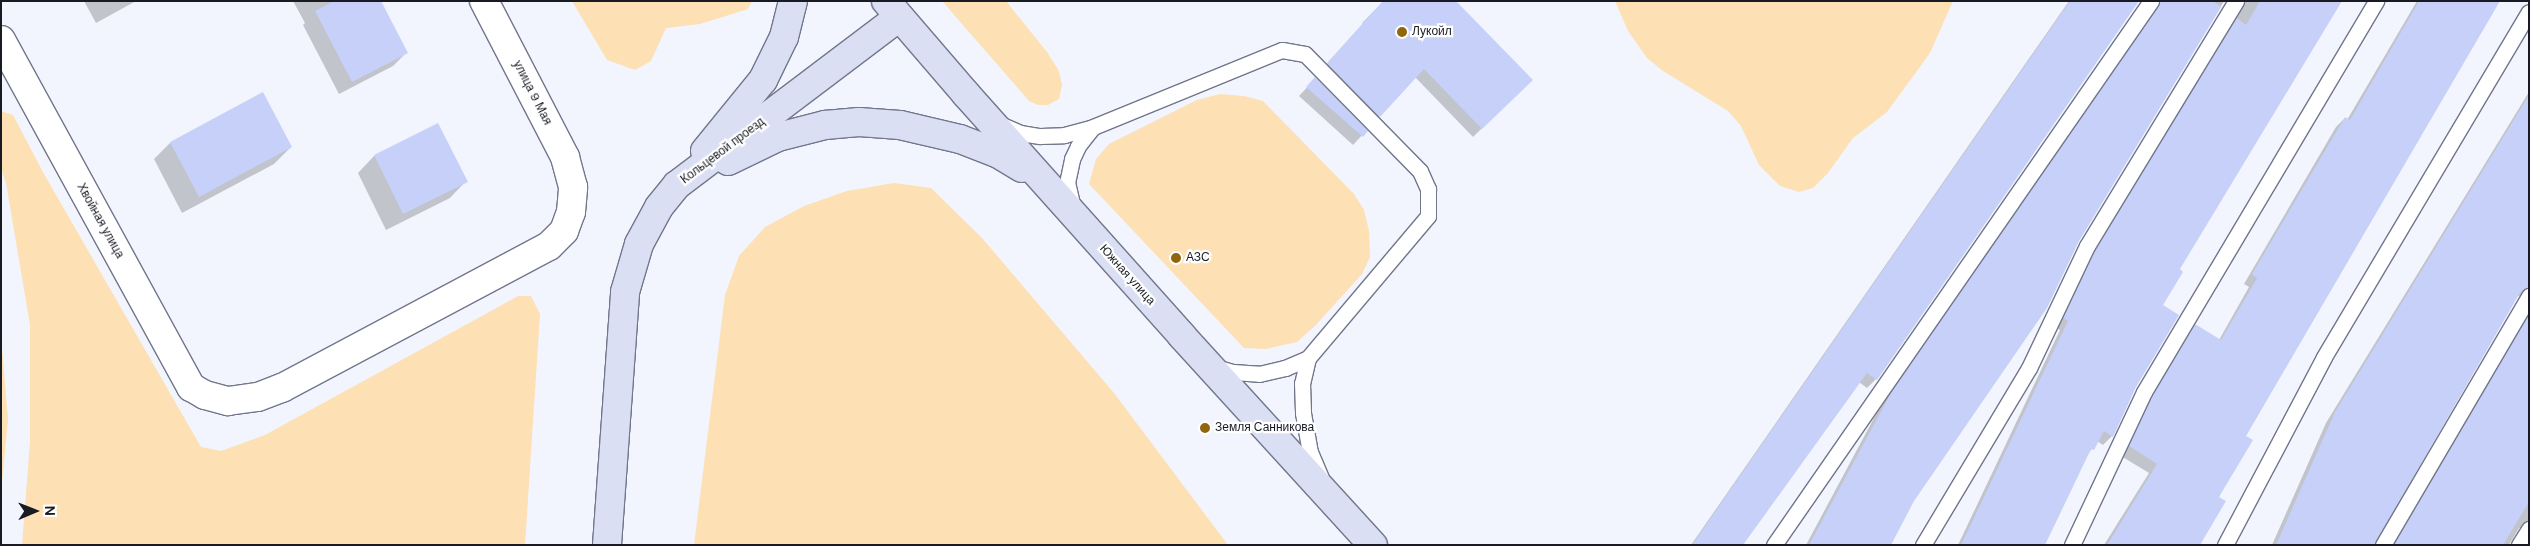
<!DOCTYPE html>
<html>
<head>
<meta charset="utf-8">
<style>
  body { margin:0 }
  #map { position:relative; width:2530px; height:546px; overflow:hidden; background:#f2f5fe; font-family:"DM Sans",sans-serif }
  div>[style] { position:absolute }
  .green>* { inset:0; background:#fde0b4 }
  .shadow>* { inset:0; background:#0003 }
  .building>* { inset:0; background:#c6d0f8 }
  .roads { filter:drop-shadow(1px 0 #71768b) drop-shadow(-1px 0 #71768b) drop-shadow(0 1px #71768b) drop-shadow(0 -1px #71768b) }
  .service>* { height:15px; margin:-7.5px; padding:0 7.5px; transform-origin:7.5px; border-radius:7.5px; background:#fff }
  .minor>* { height:28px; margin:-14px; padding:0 14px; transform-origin:14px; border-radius:14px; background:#fff }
  .secondary>* { height:28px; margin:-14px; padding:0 14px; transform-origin:14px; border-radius:14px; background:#dadff4 }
  .dots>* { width:14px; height:14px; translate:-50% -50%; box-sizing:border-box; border:2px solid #fff; border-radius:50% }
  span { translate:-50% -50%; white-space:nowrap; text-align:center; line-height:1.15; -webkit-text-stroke:4.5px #fff; paint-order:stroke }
  .poi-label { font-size:12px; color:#191b23 }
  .left { translate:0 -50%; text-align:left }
  .street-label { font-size:12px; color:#191b23 }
  .frame { position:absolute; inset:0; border:2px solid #191b23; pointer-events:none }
  .north { position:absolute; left:10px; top:486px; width:50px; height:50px; -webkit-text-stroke:4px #fff; paint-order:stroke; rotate:89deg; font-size:14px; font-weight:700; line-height:20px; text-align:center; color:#191b23 }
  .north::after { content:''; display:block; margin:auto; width:18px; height:22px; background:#191b23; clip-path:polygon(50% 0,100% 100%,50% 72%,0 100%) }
</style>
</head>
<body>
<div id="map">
  <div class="green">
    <i style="clip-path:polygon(572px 1px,752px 1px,748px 9px,700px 24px,666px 28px,651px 61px,635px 70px,607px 60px)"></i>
    <i style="clip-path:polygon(942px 1px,1006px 1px,1047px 52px,1059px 71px,1062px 85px,1059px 99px,1048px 105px,1038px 105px,1029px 101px)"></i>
    <i style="clip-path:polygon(1615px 1px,1953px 1px,1930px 53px,1887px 112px,1853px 138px,1828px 173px,1813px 188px,1799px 192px,1780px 186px,1759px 165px,1741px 126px,1728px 111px,1663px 71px,1647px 58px,1628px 31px)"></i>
    <i style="clip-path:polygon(1220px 94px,1244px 96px,1263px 101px,1354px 194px,1364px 210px,1369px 231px,1370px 257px,1362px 274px,1316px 325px,1297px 342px,1266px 349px,1244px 348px,1089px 184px,1096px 159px,1109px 144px,1197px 100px)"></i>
    <i style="clip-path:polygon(1px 111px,13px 115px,44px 174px,201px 447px,221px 451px,265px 435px,518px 296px,531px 296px,540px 314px,525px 545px,22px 545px,30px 442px,30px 325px,6px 183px,1px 168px)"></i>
    <i style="clip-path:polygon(894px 183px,931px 188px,982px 238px,1114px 393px,1228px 545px,694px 545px,725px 295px,739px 256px,765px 227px,804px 206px,847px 191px)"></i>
    <i style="clip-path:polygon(1px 336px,8px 419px,1px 493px)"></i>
  </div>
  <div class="shadow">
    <i style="clip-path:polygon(84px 1px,136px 1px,96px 23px)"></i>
    <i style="clip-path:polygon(293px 1px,380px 1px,406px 53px,393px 66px,339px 94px,303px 25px,305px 23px)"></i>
    <i style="clip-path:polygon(1384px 1px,1531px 80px,1473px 137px,1415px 77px,1371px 125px,1319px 73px,1363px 24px,1362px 23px)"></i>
    <i style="clip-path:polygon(2069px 1px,2138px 1px,1876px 379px,1867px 388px,1859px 382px,1742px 545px,1691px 545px)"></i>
    <i style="clip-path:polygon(2145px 1px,2224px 1px,2078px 241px,1913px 500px,1889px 545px,1806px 545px,1882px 403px,2150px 16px)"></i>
    <i style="clip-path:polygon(2231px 1px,2340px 1px,2178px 270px,2161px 306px,2135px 387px,2112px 436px,2103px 445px,2097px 441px,2086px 457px,2043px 545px,1958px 545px,2060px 330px,2055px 327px,2087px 261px)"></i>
    <i style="clip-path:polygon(2417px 1px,2499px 1px,2245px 437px,2198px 545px,2104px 545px,2149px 473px,2121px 456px,2144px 407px,2186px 335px,2195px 326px,2219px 340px,2249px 287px,2244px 284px,2336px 127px,2345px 118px,2347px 120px)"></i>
    <i style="clip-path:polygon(1315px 79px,1366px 131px,1353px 145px,1299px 96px)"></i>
    <i style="clip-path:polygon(2529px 92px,2529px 303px,2525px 297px,2517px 296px,2374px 545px,2272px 545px,2326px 423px)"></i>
    <i style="clip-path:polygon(438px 125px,466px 181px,450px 198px,386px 230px,358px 173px,374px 156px)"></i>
    <i style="clip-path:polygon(170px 143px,291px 147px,274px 164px,182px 213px,154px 159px)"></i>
    <i style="clip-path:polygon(2529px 311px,2529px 537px,2525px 529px,2519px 528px,2509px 545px,2392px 545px)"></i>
  </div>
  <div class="building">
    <i style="clip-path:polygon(334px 1px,381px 1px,408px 53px,352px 82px,315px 11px)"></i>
    <i style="clip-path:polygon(1383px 1px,1456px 1px,1533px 80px,1482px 129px,1424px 69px,1380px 117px,1327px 63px)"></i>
    <i style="clip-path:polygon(2070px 1px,2139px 1px,1877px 380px,1867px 373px,1743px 545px,1692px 545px)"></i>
    <i style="clip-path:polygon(2160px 1px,2213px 1px,2221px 7px,2079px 241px,2047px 308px,1914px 501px,1891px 545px,1809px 545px,1891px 393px)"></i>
    <i style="clip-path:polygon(2260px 1px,2342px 1px,2180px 269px,2183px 272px,2163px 305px,2179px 315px,2136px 387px,2113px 437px,2104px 431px,2094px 450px,2091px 449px,2045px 545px,1961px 545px,2068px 321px,2063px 318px,2095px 250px,2237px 18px,2246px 25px)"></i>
    <i style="clip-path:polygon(2419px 1px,2500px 1px,2246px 436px,2253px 440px,2219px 497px,2226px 501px,2200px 545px,2107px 545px,2157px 464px,2129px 446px,2152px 396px,2195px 324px,2221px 340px,2257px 278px,2252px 274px,2345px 117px,2350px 120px)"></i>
    <i style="clip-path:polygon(1315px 77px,1368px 131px,1363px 137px,1306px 87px)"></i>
    <i style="clip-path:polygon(263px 92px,292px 147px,199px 197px,170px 142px)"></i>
    <i style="clip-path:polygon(2529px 95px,2529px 287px,2521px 291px,2374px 545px,2276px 545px,2335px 412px)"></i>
    <i style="clip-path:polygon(438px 123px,468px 182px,403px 214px,374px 155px)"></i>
    <i style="clip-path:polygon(2529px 315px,2529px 502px,2503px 545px,2394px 545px)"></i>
  </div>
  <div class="roads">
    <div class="service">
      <i style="left:1000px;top:124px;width:22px;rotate:24deg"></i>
      <i style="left:1020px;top:133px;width:20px;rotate:9deg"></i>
      <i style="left:1040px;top:136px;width:24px;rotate:-2deg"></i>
      <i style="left:1064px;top:135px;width:30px;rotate:-15deg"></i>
      <i style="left:1093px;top:127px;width:204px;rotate:-22.2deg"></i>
      <i style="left:1282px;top:50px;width:23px;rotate:10deg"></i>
      <i style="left:1305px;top:54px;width:164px;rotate:45.5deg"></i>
      <i style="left:1420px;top:171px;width:20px;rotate:66deg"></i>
      <i style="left:1428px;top:189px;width:27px;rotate:90deg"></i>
      <i style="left:1428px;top:216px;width:186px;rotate:130.2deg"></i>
      <i style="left:1308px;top:358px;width:26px;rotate:103deg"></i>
      <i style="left:1302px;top:383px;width:30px;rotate:88deg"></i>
      <i style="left:1303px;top:413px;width:40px;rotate:80deg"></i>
      <i style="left:1310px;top:452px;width:28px;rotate:67deg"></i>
      <i style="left:1073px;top:208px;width:26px;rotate:-103deg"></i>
      <i style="left:1067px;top:183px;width:25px;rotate:-78deg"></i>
      <i style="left:1072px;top:159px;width:14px;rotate:-65deg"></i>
      <i style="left:1078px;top:146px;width:24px;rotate:-52deg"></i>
      <i style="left:1215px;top:367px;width:19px;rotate:16deg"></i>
      <i style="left:1233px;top:372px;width:26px;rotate:4deg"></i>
      <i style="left:1259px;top:374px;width:27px;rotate:-13deg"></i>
      <i style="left:1285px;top:368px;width:25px;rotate:-23deg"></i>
      <i style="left:1774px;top:545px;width:662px;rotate:-55.28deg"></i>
      <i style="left:1923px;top:545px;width:206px;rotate:-59.1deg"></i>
      <i style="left:2029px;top:368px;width:135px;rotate:-64.6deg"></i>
      <i style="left:2087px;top:246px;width:287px;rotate:-58.7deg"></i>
      <i style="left:2072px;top:545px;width:169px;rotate:-64.8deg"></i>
      <i style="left:2144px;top:392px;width:455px;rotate:-59.3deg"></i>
      <i style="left:2225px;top:545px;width:212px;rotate:-62.2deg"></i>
      <i style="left:2324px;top:357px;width:401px;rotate:-59.3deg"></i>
      <i style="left:2383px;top:545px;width:289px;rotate:-59.6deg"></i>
      <i style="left:2519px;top:545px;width:19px;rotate:-58deg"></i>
    </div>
    <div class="minor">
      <i style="left:1px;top:40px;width:396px;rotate:61.3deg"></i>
      <i style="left:191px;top:387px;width:16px;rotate:30deg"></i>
      <i style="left:205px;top:395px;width:24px;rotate:15deg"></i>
      <i style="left:228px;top:401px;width:30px;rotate:-8deg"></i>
      <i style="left:258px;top:397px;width:26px;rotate:-21deg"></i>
      <i style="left:282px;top:388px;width:302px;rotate:-28deg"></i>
      <i style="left:549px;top:246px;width:21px;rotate:-45deg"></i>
      <i style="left:564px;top:231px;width:20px;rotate:-70deg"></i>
      <i style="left:571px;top:212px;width:25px;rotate:-85deg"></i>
      <i style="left:573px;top:187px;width:31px;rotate:-105deg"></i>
      <i style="left:565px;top:157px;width:176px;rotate:-117.4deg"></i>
    </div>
    <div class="secondary">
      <i style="left:886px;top:1px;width:123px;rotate:49.3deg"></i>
      <i style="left:966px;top:94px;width:324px;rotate:48.2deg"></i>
      <i style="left:1182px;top:336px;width:283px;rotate:47.6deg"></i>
      <i style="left:705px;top:151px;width:92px;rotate:-50.8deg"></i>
      <i style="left:763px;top:80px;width:48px;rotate:-64deg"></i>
      <i style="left:784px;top:37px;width:37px;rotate:-76deg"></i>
      <i style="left:728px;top:161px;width:55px;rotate:-25.6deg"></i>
      <i style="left:778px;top:137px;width:49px;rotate:-14.3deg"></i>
      <i style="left:825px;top:125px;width:34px;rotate:-5deg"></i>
      <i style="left:859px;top:122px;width:41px;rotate:4.2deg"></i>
      <i style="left:900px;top:125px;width:62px;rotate:13.1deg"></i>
      <i style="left:960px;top:139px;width:40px;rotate:21deg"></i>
      <i style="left:997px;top:153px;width:29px;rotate:31deg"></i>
      <i style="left:607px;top:545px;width:254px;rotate:-85.9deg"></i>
      <i style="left:625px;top:292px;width:50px;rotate:-73.7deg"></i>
      <i style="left:639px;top:244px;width:42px;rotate:-61.6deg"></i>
      <i style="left:659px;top:207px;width:28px;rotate:-51deg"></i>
      <i style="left:677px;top:185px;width:278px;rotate:-37.1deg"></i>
    </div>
  </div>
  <div class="dots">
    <i style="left:1402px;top:32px;background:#90650c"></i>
    <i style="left:1176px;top:258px;background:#90650c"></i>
    <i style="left:1205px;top:428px;background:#90650c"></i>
  </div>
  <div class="poi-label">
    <span class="left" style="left:1412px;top:32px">Лукойл</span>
    <span class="left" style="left:1186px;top:258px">АЗС</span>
    <span class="left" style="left:1215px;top:428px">Земля Санникова</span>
  </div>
  <div class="street-label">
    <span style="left:532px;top:93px;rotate:63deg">улица 9 Мая</span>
    <span style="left:723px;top:151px;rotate:-37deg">Кольцевой проезд</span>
    <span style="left:100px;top:221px;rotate:61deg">Хвойная улица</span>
    <span style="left:1127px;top:275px;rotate:48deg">Южная улица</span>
  </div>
  <div class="frame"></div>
  <div class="north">N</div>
</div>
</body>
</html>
